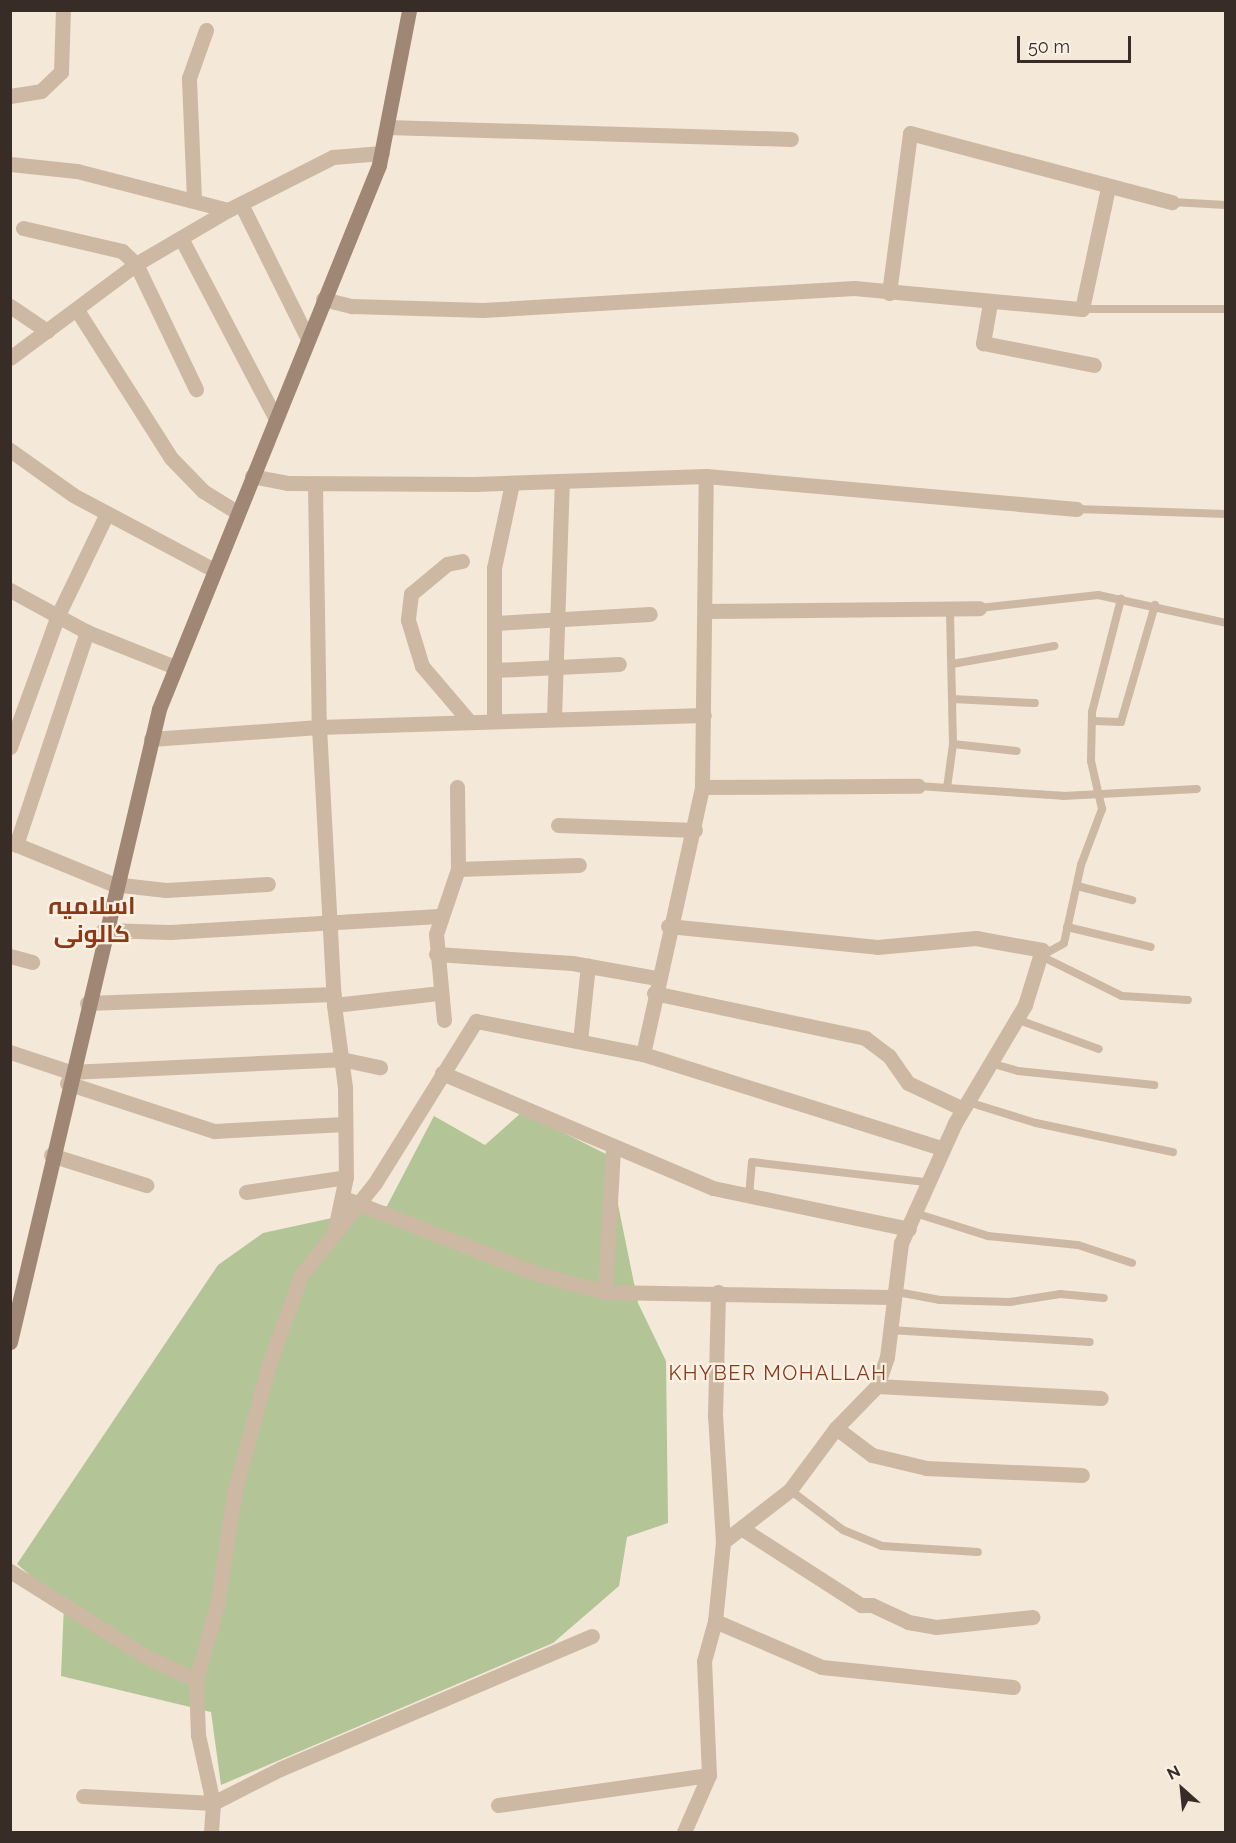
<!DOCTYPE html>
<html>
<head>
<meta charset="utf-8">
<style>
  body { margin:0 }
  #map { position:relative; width:1236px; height:1843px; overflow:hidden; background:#f4e8d8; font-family:Raleway,Cairo,sans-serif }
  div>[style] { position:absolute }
  .green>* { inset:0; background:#b3c497 }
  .lane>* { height:8px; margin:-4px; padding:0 4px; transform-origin:4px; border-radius:4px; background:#cdb8a3 }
  .street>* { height:15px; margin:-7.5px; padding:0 7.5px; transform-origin:7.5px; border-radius:7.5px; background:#cdb8a3 }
  .secondary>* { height:15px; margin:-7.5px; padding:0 7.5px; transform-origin:7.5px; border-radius:7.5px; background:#a08674 }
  span { translate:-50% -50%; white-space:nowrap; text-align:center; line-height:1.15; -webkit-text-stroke:4.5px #fbf2e5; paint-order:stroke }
  .neighbourhood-label { font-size:20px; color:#8d3817; letter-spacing:1.5px }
  .district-label { font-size:24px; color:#8d3817; font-weight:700 }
  .frame { position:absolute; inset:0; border:12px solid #372c26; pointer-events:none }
  .north { position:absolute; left:1152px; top:1759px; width:60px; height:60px; -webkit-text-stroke:4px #fbf2e5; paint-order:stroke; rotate:333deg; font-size:16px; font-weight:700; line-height:24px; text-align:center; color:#372c26 }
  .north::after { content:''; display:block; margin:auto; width:21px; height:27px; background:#372c26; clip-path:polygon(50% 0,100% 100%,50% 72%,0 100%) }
  .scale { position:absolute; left:1017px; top:36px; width:114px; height:27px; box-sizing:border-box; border:3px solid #372c26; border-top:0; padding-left:8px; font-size:18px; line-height:21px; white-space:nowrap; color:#372c26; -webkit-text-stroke:4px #fbf2e5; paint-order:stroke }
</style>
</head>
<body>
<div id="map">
  <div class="green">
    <i style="clip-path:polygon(522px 1112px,608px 1155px,638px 1303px,666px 1361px,668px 1523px,627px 1537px,619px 1586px,553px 1643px,221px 1785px,211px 1712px,61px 1676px,64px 1605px,17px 1564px,218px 1265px,263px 1233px,387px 1206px,434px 1116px,485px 1145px)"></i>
  </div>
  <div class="lane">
    <i style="left:1172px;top:202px;width:54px;rotate:3.2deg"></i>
    <i style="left:1082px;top:309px;width:144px"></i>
    <i style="left:1077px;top:509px;width:149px;rotate:1.9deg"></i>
    <i style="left:979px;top:608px;width:120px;rotate:-6.2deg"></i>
    <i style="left:1098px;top:595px;width:131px;rotate:12.3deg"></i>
    <i style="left:952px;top:664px;width:104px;rotate:-10deg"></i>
    <i style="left:952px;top:699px;width:83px;rotate:2.8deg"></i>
    <i style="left:1092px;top:721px;width:29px;rotate:2deg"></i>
    <i style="left:1121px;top:722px;width:122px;rotate:-73.8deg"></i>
    <i style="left:953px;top:744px;width:64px;rotate:6.2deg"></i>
    <i style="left:918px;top:786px;width:145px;rotate:3.9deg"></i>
    <i style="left:1063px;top:796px;width:134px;rotate:-3deg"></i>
    <i style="left:947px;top:788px;width:44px;rotate:-82.2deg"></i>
    <i style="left:953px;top:744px;width:136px;rotate:-91.3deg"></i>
    <i style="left:1077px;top:886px;width:57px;rotate:14.3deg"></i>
    <i style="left:1067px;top:927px;width:86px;rotate:13.4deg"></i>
    <i style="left:1041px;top:956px;width:26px;rotate:-29deg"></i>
    <i style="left:1064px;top:943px;width:80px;rotate:-77.7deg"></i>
    <i style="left:1081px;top:865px;width:60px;rotate:-69.4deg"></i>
    <i style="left:1102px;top:809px;width:49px;rotate:-102.9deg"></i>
    <i style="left:1091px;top:761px;width:49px;rotate:-88.8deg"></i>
    <i style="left:1092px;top:712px;width:117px;rotate:-75.6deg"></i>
    <i style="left:1041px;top:956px;width:90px;rotate:26.3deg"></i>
    <i style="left:1122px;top:996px;width:66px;rotate:3.5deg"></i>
    <i style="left:1016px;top:1019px;width:88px;rotate:19.9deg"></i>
    <i style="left:990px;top:1063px;width:29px;rotate:16deg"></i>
    <i style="left:1018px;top:1071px;width:137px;rotate:5.9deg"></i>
    <i style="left:968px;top:1102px;width:71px;rotate:17.2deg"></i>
    <i style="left:1036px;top:1123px;width:140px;rotate:12deg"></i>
    <i style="left:749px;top:1196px;width:34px;rotate:-85deg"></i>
    <i style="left:752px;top:1162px;width:175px;rotate:6.6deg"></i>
    <i style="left:915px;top:1213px;width:77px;rotate:17.5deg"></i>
    <i style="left:988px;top:1236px;width:90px;rotate:5.7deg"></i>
    <i style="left:1078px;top:1245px;width:57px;rotate:18.4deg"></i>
    <i style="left:892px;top:1291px;width:49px;rotate:10.6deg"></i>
    <i style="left:940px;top:1300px;width:70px;rotate:1.6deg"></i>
    <i style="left:1010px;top:1302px;width:51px;rotate:-9.1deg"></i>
    <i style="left:1060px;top:1294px;width:44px;rotate:5.2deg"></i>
    <i style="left:889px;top:1330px;width:201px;rotate:3.4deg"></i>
    <i style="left:790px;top:1490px;width:66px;rotate:37deg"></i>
    <i style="left:843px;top:1530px;width:42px;rotate:22.3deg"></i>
    <i style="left:882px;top:1546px;width:96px;rotate:3.6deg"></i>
  </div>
  <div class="street">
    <i style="left:10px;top:96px;width:31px;rotate:-9deg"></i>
    <i style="left:41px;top:91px;width:28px;rotate:-44deg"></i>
    <i style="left:61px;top:72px;width:62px;rotate:-88.2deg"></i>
    <i style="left:387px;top:127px;width:404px;rotate:1.7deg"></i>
    <i style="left:10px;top:164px;width:67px;rotate:6deg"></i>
    <i style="left:77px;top:171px;width:156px;rotate:14.5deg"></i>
    <i style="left:194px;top:199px;width:121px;rotate:-92.4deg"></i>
    <i style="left:189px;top:78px;width:51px;rotate:-70.5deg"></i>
    <i style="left:241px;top:204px;width:148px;rotate:63.6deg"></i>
    <i style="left:23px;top:228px;width:102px;rotate:13.1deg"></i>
    <i style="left:122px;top:251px;width:19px;rotate:43deg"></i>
    <i style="left:136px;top:264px;width:139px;rotate:64.4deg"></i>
    <i style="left:182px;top:240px;width:200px;rotate:62.3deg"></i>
    <i style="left:889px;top:293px;width:161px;rotate:-82.5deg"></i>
    <i style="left:910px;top:133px;width:271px;rotate:14.8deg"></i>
    <i style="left:323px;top:299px;width:30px;rotate:14deg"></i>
    <i style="left:352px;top:306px;width:131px;rotate:1.7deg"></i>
    <i style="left:483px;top:310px;width:372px;rotate:-3.4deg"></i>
    <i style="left:854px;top:288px;width:229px;rotate:5.3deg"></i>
    <i style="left:1082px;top:309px;width:124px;rotate:-77.9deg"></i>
    <i style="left:990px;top:303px;width:41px;rotate:99.9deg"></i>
    <i style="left:983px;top:343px;width:113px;rotate:11.2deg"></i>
    <i style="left:10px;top:306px;width:45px;rotate:34deg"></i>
    <i style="left:77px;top:310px;width:175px;rotate:57.6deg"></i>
    <i style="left:171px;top:458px;width:46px;rotate:45.9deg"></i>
    <i style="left:203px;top:491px;width:40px;rotate:32deg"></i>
    <i style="left:10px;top:358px;width:157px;rotate:-36.7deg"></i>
    <i style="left:136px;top:264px;width:107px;rotate:-30.4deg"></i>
    <i style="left:228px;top:210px;width:118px;rotate:-26.8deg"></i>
    <i style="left:333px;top:157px;width:49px;rotate:-4.7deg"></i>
    <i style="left:10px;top:450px;width:77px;rotate:35.5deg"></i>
    <i style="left:73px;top:495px;width:160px;rotate:28deg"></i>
    <i style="left:252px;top:476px;width:37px;rotate:11deg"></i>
    <i style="left:288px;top:483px;width:187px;rotate:0.3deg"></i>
    <i style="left:475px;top:484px;width:231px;rotate:-2deg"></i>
    <i style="left:706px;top:476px;width:372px;rotate:5.1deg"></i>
    <i style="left:315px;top:484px;width:243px;rotate:89.1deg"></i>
    <i style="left:319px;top:727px;width:278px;rotate:86.9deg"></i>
    <i style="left:334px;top:1005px;width:83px;rotate:82.4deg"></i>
    <i style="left:345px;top:1087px;width:90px;rotate:89.4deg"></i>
    <i style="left:346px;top:1177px;width:53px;rotate:101.9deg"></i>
    <i style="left:462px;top:561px;width:15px;rotate:169deg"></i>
    <i style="left:447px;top:564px;width:47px;rotate:140.2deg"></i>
    <i style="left:411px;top:594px;width:26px;rotate:97deg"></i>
    <i style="left:408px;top:620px;width:48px;rotate:73.1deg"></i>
    <i style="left:422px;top:666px;width:72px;rotate:49.5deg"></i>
    <i style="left:10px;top:590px;width:88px;rotate:28.6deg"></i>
    <i style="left:87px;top:632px;width:95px;rotate:21.7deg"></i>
    <i style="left:705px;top:611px;width:274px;rotate:-0.6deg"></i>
    <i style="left:495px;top:623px;width:155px;rotate:-3.3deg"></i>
    <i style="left:495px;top:670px;width:124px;rotate:-2.8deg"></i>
    <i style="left:554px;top:718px;width:237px;rotate:-88.1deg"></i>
    <i style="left:494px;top:720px;width:152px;rotate:-90deg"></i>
    <i style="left:494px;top:568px;width:87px;rotate:-78deg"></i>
    <i style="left:151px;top:739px;width:168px;rotate:-4.1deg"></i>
    <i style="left:319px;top:727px;width:385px;rotate:-1.8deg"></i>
    <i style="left:10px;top:747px;width:140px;rotate:-70deg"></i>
    <i style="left:58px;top:615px;width:113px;rotate:-64.3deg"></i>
    <i style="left:702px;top:787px;width:216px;rotate:-0.3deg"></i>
    <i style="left:558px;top:825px;width:137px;rotate:2.1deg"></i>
    <i style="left:10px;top:842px;width:111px;rotate:22.2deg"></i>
    <i style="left:113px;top:884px;width:53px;rotate:6.5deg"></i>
    <i style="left:166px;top:890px;width:102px;rotate:-3.4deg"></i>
    <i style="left:16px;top:845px;width:225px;rotate:-71.6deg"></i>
    <i style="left:458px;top:869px;width:121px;rotate:-1.9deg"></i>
    <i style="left:668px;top:926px;width:210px;rotate:5.7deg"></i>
    <i style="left:877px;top:947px;width:99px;rotate:-5.2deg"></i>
    <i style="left:976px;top:938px;width:67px;rotate:10.3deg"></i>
    <i style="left:1042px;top:950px;width:58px;rotate:107.2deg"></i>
    <i style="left:1025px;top:1005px;width:137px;rotate:120.7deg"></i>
    <i style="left:955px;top:1123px;width:132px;rotate:114.2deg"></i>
    <i style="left:901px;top:1243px;width:115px;rotate:97deg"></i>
    <i style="left:887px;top:1357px;width:31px;rotate:109deg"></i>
    <i style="left:877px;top:1386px;width:59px;rotate:134.3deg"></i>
    <i style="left:836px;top:1428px;width:77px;rotate:126.6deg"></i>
    <i style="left:790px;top:1490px;width:85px;rotate:142.2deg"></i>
    <i style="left:103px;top:930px;width:67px;rotate:1.7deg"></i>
    <i style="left:170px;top:932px;width:269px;rotate:-3.4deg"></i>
    <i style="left:436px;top:954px;width:136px;rotate:3.8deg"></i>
    <i style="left:572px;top:963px;width:85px;rotate:10.1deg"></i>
    <i style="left:10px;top:956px;width:23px;rotate:15deg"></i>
    <i style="left:654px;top:993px;width:216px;rotate:12deg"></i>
    <i style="left:865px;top:1038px;width:30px;rotate:37deg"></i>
    <i style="left:889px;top:1056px;width:33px;rotate:55deg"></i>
    <i style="left:908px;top:1083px;width:61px;rotate:25.3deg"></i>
    <i style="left:87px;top:1003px;width:247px;rotate:-2.1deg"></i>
    <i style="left:334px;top:1005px;width:107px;rotate:-6.5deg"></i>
    <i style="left:444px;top:1020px;width:86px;rotate:-95.3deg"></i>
    <i style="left:436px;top:934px;width:69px;rotate:-71.3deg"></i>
    <i style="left:458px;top:869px;width:82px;rotate:-90.7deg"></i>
    <i style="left:580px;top:1041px;width:76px;rotate:-84deg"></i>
    <i style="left:10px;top:1052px;width:63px;rotate:18.4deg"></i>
    <i style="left:70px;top:1072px;width:271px;rotate:-2.7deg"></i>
    <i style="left:341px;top:1059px;width:40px;rotate:12deg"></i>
    <i style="left:643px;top:1054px;width:273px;rotate:-77.5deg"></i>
    <i style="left:702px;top:787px;width:311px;rotate:-89.3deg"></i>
    <i style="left:442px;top:1073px;width:294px;rotate:23deg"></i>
    <i style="left:713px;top:1188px;width:200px;rotate:11.8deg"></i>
    <i style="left:67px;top:1083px;width:155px;rotate:18.1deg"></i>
    <i style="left:214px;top:1131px;width:131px;rotate:-3.1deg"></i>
    <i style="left:51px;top:1155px;width:100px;rotate:17.5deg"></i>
    <i style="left:246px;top:1192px;width:101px;rotate:-8.5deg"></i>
    <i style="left:349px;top:1200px;width:200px;rotate:21.4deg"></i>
    <i style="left:535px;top:1273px;width:73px;rotate:15.2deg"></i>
    <i style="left:605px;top:1292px;width:286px;rotate:1deg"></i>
    <i style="left:605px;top:1292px;width:144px;rotate:-86.8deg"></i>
    <i style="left:877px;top:1386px;width:224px;rotate:3.1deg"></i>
    <i style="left:836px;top:1428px;width:45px;rotate:36.9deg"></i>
    <i style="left:872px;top:1455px;width:56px;rotate:13.5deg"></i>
    <i style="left:926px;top:1468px;width:156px;rotate:2.6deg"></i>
    <i style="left:741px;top:1528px;width:143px;rotate:32.7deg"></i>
    <i style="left:861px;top:1605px;width:11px"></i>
    <i style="left:872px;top:1605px;width:40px;rotate:25deg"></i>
    <i style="left:908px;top:1622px;width:28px;rotate:10deg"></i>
    <i style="left:936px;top:1627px;width:97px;rotate:-5.9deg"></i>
    <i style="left:10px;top:1571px;width:160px;rotate:32.2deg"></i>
    <i style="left:145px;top:1656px;width:56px;rotate:25.2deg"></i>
    <i style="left:715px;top:1621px;width:116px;rotate:23.3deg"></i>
    <i style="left:822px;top:1667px;width:192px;rotate:6deg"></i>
    <i style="left:83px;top:1796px;width:130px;rotate:3.1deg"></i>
    <i style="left:213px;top:1803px;width:75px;rotate:-26.9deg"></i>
    <i style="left:280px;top:1769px;width:339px;rotate:-23.1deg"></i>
    <i style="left:498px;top:1805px;width:213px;rotate:-8.1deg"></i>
    <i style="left:211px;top:1832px;width:29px;rotate:-86deg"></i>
    <i style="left:213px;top:1803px;width:70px;rotate:-102.4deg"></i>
    <i style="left:198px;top:1735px;width:55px;rotate:-92.1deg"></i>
    <i style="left:196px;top:1680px;width:78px;rotate:-74.4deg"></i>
    <i style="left:217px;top:1605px;width:117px;rotate:-81.2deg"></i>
    <i style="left:235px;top:1489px;width:130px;rotate:-74.8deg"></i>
    <i style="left:269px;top:1364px;width:95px;rotate:-70.2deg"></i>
    <i style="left:301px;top:1275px;width:118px;rotate:-51.2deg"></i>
    <i style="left:375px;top:1183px;width:191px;rotate:-58.1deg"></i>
    <i style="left:476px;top:1021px;width:170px;rotate:11.2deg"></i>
    <i style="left:643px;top:1054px;width:313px;rotate:17.5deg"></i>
    <i style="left:684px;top:1832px;width:62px;rotate:-66.3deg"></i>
    <i style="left:709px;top:1775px;width:114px;rotate:-92.5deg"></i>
    <i style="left:704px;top:1661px;width:41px;rotate:-74.6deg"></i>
    <i style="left:715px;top:1621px;width:79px;rotate:-84.2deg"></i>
    <i style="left:723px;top:1542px;width:126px;rotate:-93.6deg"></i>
    <i style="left:715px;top:1416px;width:124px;rotate:-88.6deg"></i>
  </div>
  <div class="secondary">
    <i style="left:10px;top:1342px;width:650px;rotate:-76.75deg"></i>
    <i style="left:159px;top:709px;width:587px;rotate:-67.98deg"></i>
    <i style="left:379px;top:165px;width:158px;rotate:-79deg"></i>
  </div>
  <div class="neighbourhood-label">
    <span style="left:778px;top:1373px">KHYBER MOHALLAH</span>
  </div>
  <div class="district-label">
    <span style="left:92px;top:920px">اسلامیہ<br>کالونی</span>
  </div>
  <div class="frame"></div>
  <div class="north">N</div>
  <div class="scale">50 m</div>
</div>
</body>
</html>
